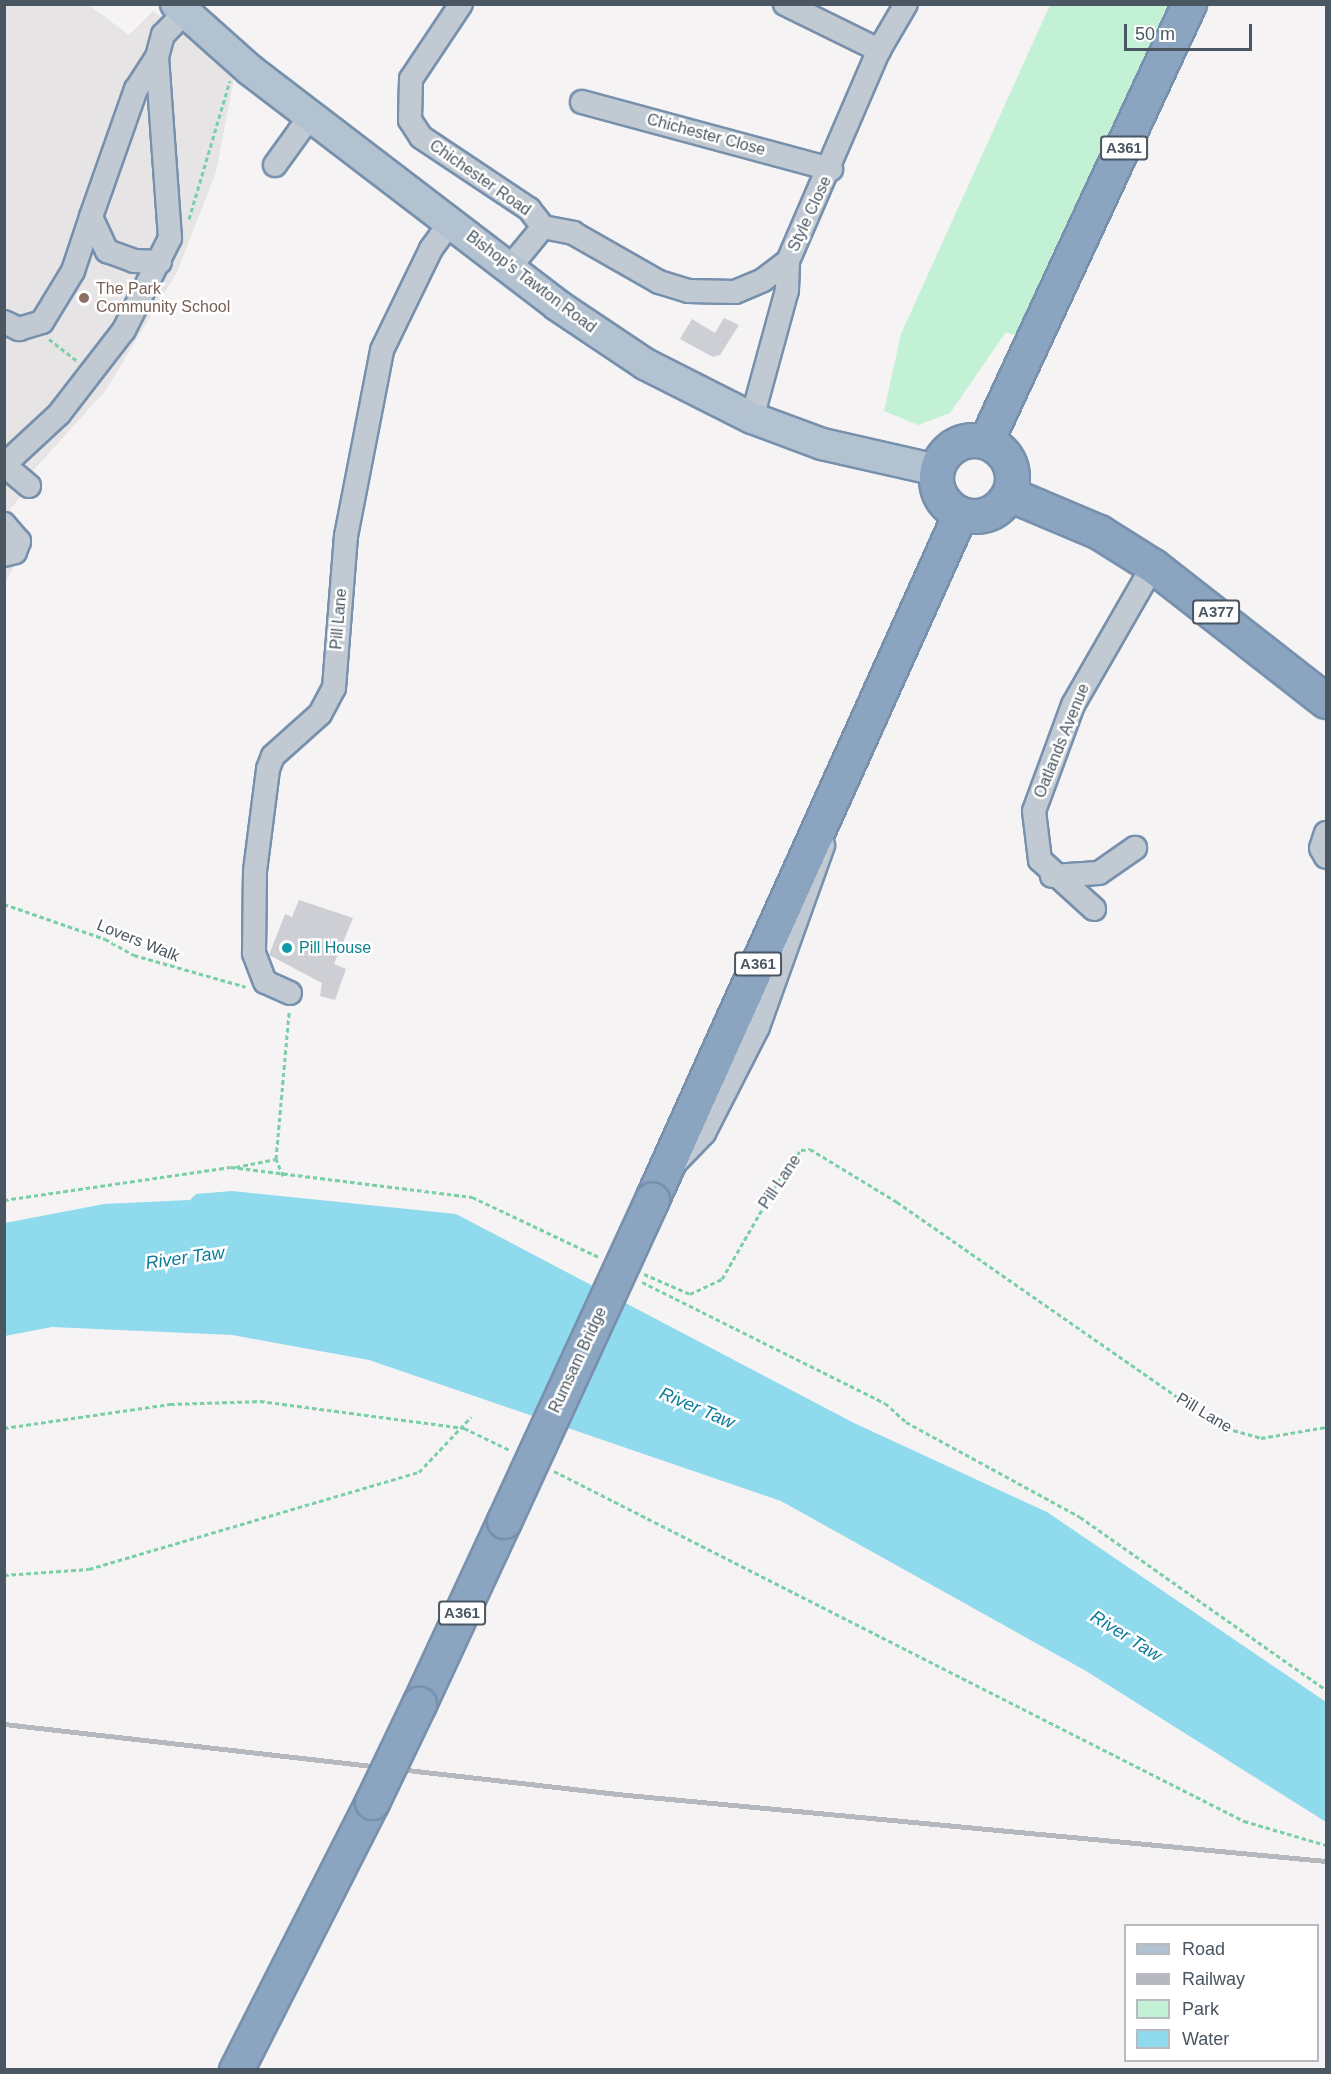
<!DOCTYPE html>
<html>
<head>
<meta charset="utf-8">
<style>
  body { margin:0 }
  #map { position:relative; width:1331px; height:2074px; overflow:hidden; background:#f5f3f3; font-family:Helvetica,sans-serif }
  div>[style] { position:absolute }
  .education>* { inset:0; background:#e6e4e5 }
  .green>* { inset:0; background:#c3f1d5 }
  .water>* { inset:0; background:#90daee }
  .building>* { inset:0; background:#cdcfd5 }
  .path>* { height:3px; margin-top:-1.5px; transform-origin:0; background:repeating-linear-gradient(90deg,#7ad0a6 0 4.5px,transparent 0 7.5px) }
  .roads { filter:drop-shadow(2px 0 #7690ad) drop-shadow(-2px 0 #7690ad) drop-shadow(0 2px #7690ad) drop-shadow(0 -2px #7690ad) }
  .minor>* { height:22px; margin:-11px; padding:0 11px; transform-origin:11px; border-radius:11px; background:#c1cad2 }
  .major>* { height:30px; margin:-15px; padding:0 15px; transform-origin:15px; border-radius:15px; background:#b3c2d1 }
  .highway>* { height:33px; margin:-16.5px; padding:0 16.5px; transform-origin:16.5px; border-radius:16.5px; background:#8ba5c1 }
  .highway>.ring { margin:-16.5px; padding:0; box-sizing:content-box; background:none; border:33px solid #8ba5c1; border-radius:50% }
  .rail>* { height:4.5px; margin:-2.25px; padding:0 2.25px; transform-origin:2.25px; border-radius:2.25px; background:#b5b8bd }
  .bridges { filter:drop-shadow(2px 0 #7690ad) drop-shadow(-2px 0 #7690ad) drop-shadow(0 2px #7690ad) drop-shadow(0 -2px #7690ad) }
  .highway-bridge>* { height:33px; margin:-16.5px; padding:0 16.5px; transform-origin:16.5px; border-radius:16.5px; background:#8ba5c1 }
  .dots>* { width:16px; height:16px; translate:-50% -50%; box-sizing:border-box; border:3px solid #fff; border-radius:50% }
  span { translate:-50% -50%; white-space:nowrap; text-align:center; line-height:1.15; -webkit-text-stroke:5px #fff; paint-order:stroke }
  .shield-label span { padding:2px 4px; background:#fff; border:2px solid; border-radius:4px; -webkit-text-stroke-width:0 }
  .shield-label { font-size:15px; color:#4a5661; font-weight:700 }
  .street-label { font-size:16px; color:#4a5661 }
  .education-label { font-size:16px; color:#785e54 }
  .left { translate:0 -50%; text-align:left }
  .culture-label { font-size:16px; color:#0d838f }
  .water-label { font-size:18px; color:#0c7c9b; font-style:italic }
  .frame { position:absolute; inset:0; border:6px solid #4a5661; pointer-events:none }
  .legend { position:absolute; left:1124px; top:1924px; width:195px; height:138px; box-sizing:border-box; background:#fff; border:2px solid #b7bbc0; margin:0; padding:8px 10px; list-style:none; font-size:18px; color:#4a5661 }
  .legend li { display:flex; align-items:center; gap:12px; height:30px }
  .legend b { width:30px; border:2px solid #b7bbc0 }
  .scale { position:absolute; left:1124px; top:24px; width:128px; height:27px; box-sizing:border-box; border:3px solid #4a5661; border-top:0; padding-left:8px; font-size:18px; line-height:21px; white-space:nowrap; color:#4a5661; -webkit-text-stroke:4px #fff; paint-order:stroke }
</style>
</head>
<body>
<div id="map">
  <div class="education">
    <i style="clip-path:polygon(5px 5px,89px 5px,129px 35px,153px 11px,236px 69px,216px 172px,177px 272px,106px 390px,32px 472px,34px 481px,10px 509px,25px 528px,26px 544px,5px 583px)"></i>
  </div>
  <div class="green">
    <i style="clip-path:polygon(1050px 5px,1170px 5px,1020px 337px,1006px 332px,950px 413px,918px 425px,884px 411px,901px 334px)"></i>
  </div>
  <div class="water">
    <i style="clip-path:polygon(232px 1191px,456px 1214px,854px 1423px,1047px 1512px,1326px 1702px,1326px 1822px,1086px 1671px,781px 1501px,369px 1360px,232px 1335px,52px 1327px,5px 1336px,5px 1223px,104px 1204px,190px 1200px,196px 1194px)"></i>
  </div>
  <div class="building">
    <i style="clip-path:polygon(724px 318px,739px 325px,720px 355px,713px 357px,680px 339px,692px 319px,715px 333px)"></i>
    <i style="clip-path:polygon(299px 900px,353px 918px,334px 964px,346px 969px,335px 1000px,320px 996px,322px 983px,269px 955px,285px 914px,292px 917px)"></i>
  </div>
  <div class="path">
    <i style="left:189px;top:219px;width:144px;rotate:-73.5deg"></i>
    <i style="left:49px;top:339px;width:36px;rotate:38deg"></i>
    <i style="left:4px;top:904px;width:107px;rotate:19.1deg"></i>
    <i style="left:105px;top:939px;width:33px;rotate:29deg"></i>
    <i style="left:134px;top:955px;width:116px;rotate:15.9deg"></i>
    <i style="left:236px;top:1167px;width:41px;rotate:-11.3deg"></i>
    <i style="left:283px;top:1176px;width:18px;rotate:-112deg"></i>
    <i style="left:276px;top:1159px;width:148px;rotate:-84.9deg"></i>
    <i style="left:4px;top:1200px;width:229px;rotate:-8.3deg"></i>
    <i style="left:231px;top:1167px;width:243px;rotate:7.1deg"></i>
    <i style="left:472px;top:1197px;width:140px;rotate:25.3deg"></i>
    <i style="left:644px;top:1274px;width:50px;rotate:23.5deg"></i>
    <i style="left:690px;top:1294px;width:35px;rotate:-25deg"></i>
    <i style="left:722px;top:1279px;width:122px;rotate:-60.1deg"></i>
    <i style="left:783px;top:1173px;width:29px;rotate:-52deg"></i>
    <i style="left:801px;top:1150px;width:9px;rotate:-6deg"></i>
    <i style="left:810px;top:1149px;width:102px;rotate:31.3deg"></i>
    <i style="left:897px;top:1202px;width:392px;rotate:34.8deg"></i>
    <i style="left:1219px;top:1426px;width:44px;rotate:15.9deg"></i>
    <i style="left:1261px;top:1438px;width:66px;rotate:-9.6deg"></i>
    <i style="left:642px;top:1282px;width:271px;rotate:26.5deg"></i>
    <i style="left:885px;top:1403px;width:28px;rotate:42deg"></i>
    <i style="left:906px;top:1422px;width:198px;rotate:28.6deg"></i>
    <i style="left:1080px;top:1517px;width:301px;rotate:35.1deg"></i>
    <i style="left:4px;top:1428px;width:168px;rotate:-8.2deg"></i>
    <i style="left:170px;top:1404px;width:90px;rotate:-1.9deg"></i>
    <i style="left:260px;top:1401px;width:206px;rotate:7.5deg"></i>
    <i style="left:464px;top:1428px;width:51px;rotate:25.6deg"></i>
    <i style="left:554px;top:1471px;width:774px;rotate:26.9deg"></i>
    <i style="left:1244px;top:1821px;width:85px;rotate:16.3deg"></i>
    <i style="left:4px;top:1575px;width:85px;rotate:-4deg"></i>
    <i style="left:89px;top:1569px;width:344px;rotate:-16.4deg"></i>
    <i style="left:419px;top:1472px;width:76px;rotate:-46.6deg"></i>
  </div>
  <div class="roads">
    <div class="minor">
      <i style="left:461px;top:4px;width:90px;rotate:123.7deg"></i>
      <i style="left:411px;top:79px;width:41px;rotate:91.4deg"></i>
      <i style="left:410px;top:120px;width:20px;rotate:57deg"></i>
      <i style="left:421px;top:137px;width:130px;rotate:33.7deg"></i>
      <i style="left:529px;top:209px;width:23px;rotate:52deg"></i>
      <i style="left:785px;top:4px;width:105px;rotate:26.1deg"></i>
      <i style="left:157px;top:57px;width:38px;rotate:123deg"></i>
      <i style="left:136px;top:89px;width:136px;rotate:109.4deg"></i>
      <i style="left:91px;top:217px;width:38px;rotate:65deg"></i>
      <i style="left:107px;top:251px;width:29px;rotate:20deg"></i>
      <i style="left:134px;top:261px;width:26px;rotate:2deg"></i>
      <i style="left:582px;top:102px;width:258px;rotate:15.1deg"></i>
      <i style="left:275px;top:165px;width:62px;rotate:-54.2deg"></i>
      <i style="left:510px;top:267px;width:52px;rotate:-50.5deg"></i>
      <i style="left:543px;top:227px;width:31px;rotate:11deg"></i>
      <i style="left:573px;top:233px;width:99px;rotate:29.7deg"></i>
      <i style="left:659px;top:282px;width:30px;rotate:17deg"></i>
      <i style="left:688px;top:291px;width:47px;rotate:1.2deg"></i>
      <i style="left:735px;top:292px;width:30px;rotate:-23deg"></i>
      <i style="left:763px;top:280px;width:31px;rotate:-37deg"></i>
      <i style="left:4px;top:322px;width:17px;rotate:25deg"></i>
      <i style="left:19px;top:329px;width:24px;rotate:-17deg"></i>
      <i style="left:42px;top:322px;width:60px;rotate:-58.7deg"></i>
      <i style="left:73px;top:271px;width:57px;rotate:-71.6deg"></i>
      <i style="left:752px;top:418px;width:133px;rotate:-74.7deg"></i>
      <i style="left:787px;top:290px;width:29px;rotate:-88deg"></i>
      <i style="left:788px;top:261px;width:230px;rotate:-66.7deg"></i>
      <i style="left:879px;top:50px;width:53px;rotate:-59.6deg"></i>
      <i style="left:29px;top:486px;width:33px;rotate:-140deg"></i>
      <i style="left:4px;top:465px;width:75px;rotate:-42.8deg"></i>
      <i style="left:59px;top:414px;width:106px;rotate:-52.3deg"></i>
      <i style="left:124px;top:330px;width:103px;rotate:-63.4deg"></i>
      <i style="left:170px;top:238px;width:181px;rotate:-94.1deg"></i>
      <i style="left:157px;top:57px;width:23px;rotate:-75deg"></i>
      <i style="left:163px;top:35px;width:30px;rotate:-46deg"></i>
      <i style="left:4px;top:524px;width:23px;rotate:49deg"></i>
      <i style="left:19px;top:541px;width:12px;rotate:110deg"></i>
      <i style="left:15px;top:552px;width:11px;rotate:165deg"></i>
      <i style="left:1326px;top:833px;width:16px;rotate:108deg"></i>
      <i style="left:1321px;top:848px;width:10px;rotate:61deg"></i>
      <i style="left:1052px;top:876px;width:47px;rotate:-3.7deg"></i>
      <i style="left:1099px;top:873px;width:44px;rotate:-34.8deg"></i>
      <i style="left:1094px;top:909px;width:73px;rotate:-137.8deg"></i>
      <i style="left:1040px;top:860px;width:49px;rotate:-97deg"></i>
      <i style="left:1034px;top:811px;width:113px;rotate:-69.8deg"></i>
      <i style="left:1073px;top:705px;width:160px;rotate:-60.1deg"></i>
      <i style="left:290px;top:993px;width:27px;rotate:-156deg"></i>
      <i style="left:265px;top:982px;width:31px;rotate:-111deg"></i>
      <i style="left:254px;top:953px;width:82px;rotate:-89.3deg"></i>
      <i style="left:255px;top:871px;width:103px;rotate:-82.7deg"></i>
      <i style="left:268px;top:769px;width:14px;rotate:-69deg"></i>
      <i style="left:273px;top:756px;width:63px;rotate:-41.8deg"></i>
      <i style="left:320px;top:714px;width:30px;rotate:-62deg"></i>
      <i style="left:334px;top:688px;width:152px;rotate:-85.5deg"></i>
      <i style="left:346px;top:536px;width:189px;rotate:-79deg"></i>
      <i style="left:382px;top:350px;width:112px;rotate:-64.1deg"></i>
      <i style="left:431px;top:249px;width:34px;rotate:-54deg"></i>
      <i style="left:675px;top:1163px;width:42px;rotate:-46deg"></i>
      <i style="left:704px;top:1133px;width:119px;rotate:-63deg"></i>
      <i style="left:758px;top:1027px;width:193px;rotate:-70.3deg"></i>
    </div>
    <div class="major">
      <i style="left:176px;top:4px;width:99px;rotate:41.7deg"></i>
      <i style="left:250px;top:70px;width:387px;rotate:37.4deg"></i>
      <i style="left:557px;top:305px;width:106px;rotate:33.8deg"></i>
      <i style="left:645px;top:364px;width:120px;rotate:26.8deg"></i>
      <i style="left:752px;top:418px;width:75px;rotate:20.4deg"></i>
      <i style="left:822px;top:444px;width:117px;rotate:12.8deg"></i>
    </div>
    <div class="highway">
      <i class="ring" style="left:936px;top:440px;width:43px;height:43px"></i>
      <i style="left:986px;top:441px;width:482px;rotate:-65.1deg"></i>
      <i style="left:1009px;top:494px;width:98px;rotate:22.9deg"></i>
      <i style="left:1099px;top:532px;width:64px;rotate:32.2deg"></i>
      <i style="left:1153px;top:566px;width:219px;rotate:38deg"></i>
      <i style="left:652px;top:1199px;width:751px;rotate:-65.79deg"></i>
      <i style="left:419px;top:1704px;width:202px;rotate:-65.1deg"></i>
      <i style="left:236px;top:2070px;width:301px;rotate:-63.1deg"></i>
    </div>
  </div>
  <div class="rail">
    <i style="left:4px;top:1724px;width:617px;rotate:6.51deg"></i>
    <i style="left:617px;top:1794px;width:712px;rotate:5.4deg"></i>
  </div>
  <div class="bridges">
    <div class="highway-bridge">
      <i style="left:504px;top:1521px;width:354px;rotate:-65.3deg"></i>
      <i style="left:372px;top:1802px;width:109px;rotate:-64.4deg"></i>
    </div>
  </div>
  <div class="dots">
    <i style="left:84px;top:298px;background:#8d6e63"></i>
    <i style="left:287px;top:948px;background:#0f9aa8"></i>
  </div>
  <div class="shield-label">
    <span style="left:1124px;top:148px">A361</span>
    <span style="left:1216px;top:612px">A377</span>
    <span style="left:758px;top:964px">A361</span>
    <span style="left:462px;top:1613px">A361</span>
  </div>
  <div class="street-label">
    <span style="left:706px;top:135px;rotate:15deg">Chichester Close</span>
    <span style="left:480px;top:178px;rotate:35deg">Chichester Road</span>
    <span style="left:810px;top:214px;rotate:-65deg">Style Close</span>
    <span style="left:531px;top:282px;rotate:37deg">Bishop's Tawton Road</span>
    <span style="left:339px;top:619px;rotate:-85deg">Pill Lane</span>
    <span style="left:1062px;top:741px;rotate:-68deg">Oatlands Avenue</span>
    <span style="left:138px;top:941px;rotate:22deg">Lovers Walk</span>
    <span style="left:780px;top:1182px;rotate:-56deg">Pill Lane</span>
    <span style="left:578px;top:1360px;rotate:-65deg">Rumsam Bridge</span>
    <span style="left:1204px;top:1413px;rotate:31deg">Pill Lane</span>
  </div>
  <div class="education-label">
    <span class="left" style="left:96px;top:298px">The Park<br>Community School</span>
  </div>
  <div class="culture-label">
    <span class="left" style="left:299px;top:948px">Pill House</span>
  </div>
  <div class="water-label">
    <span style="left:185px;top:1258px;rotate:-8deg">River Taw</span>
    <span style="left:697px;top:1408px;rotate:23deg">River Taw</span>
    <span style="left:1126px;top:1636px;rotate:32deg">River Taw</span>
  </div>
  <div class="frame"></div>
  <ul class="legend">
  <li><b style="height:8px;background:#b3c2d1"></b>Road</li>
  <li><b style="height:8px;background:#b5b8bd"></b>Railway</li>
  <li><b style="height:16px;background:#c3f1d5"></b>Park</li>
  <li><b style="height:16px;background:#90daee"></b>Water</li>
  </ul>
  <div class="scale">50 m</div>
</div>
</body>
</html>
